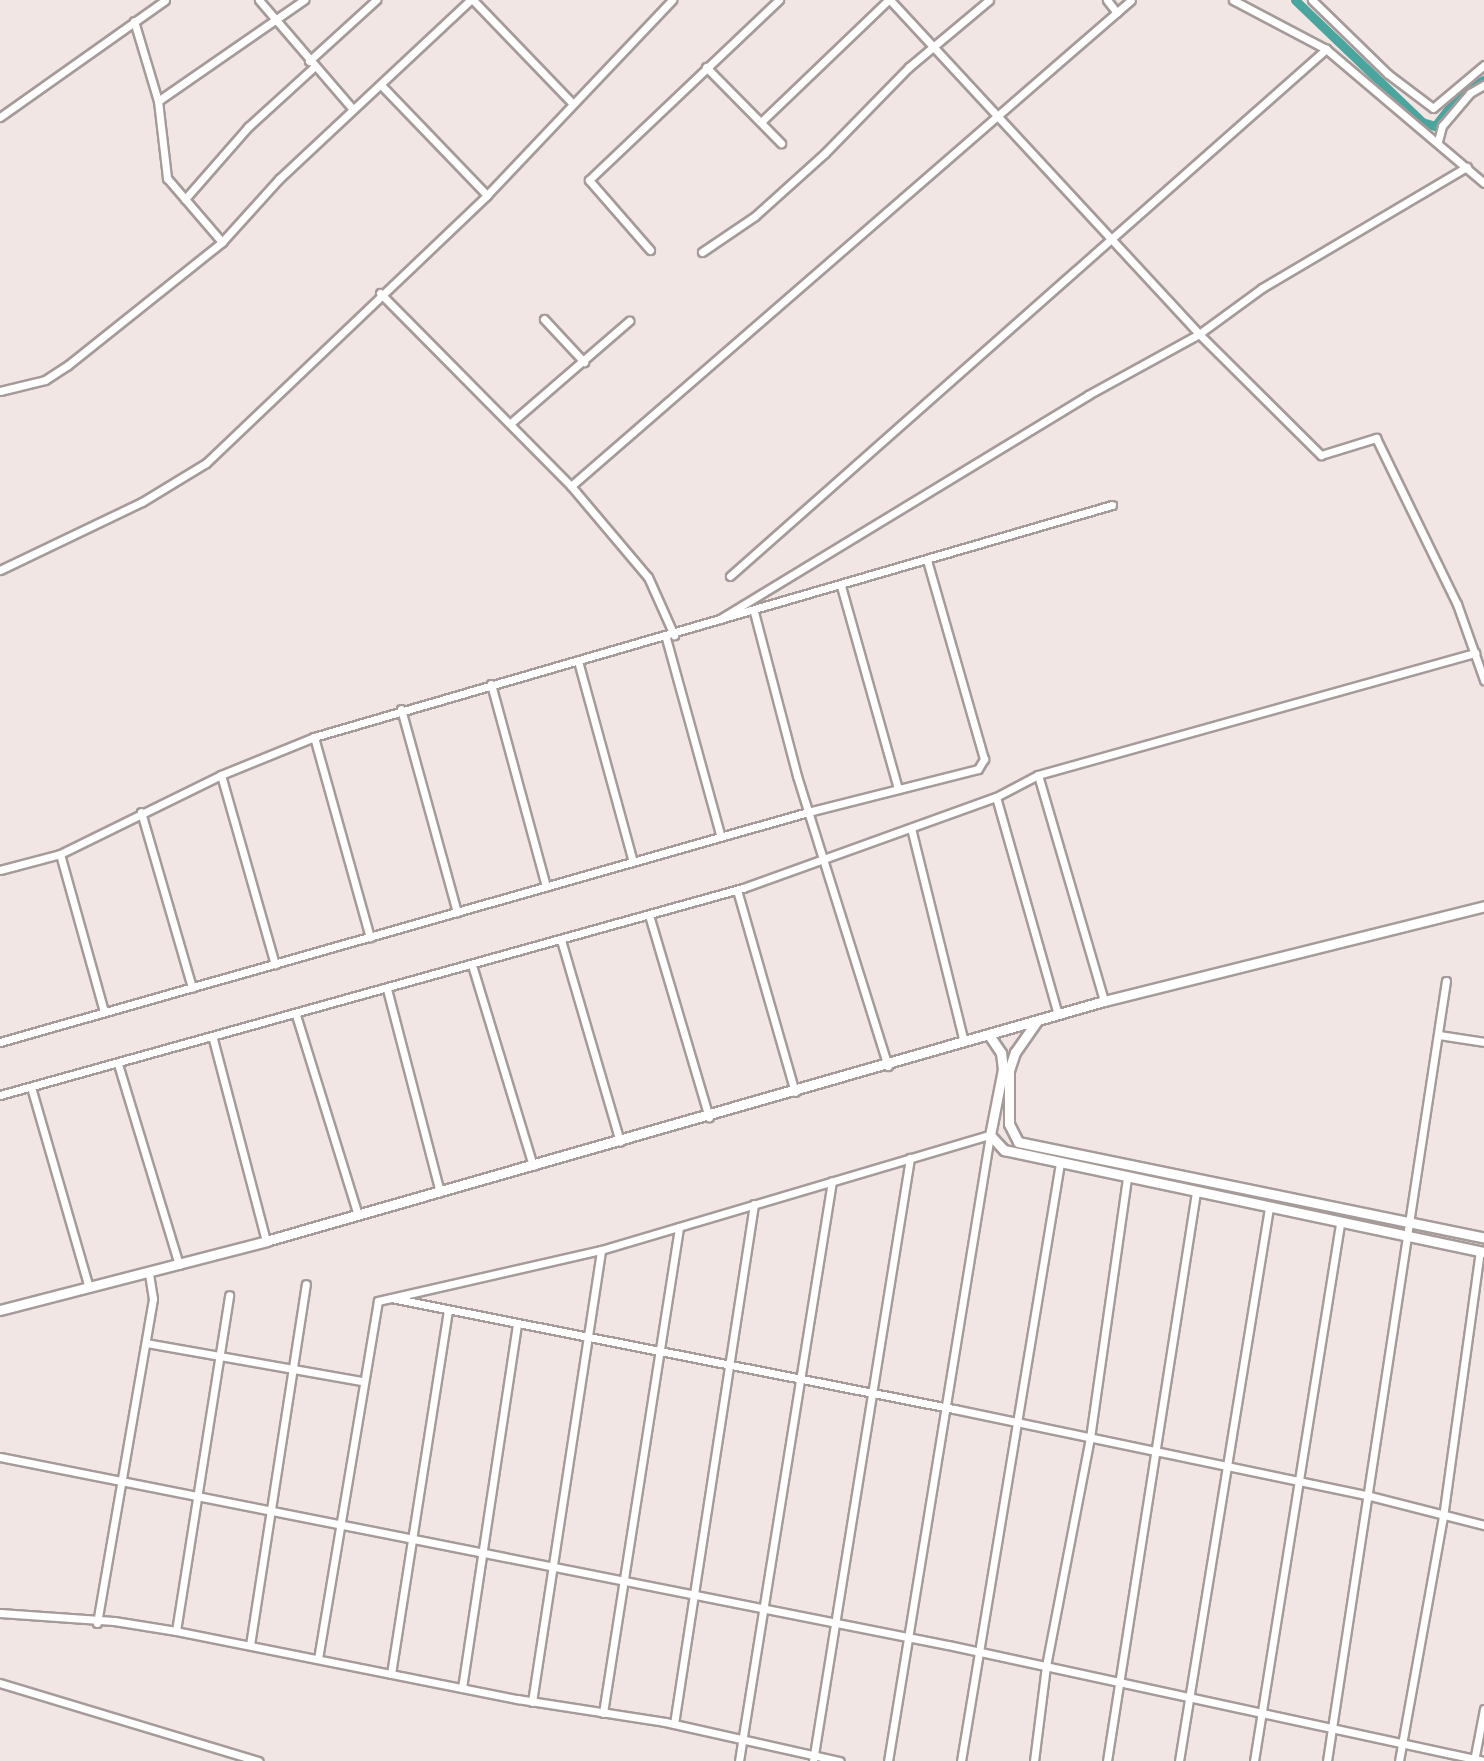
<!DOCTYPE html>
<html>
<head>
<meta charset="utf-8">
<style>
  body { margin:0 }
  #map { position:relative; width:1484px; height:1761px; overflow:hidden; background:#f1e6e3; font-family:Roboto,sans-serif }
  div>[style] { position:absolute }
  .canal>* { height:9px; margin:-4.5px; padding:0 4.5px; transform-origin:4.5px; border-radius:4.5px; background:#49a59e }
  .roads { filter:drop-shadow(2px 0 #a59b99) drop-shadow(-2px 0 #a59b99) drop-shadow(0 2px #a59b99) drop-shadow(0 -2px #a59b99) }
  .minor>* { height:7px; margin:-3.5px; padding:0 3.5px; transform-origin:3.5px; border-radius:3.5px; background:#fff }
  .tertiary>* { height:9px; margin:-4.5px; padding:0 4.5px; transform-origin:4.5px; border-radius:4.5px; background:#fff }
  span { translate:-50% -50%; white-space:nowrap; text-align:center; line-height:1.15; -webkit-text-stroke:4.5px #fff; paint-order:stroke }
</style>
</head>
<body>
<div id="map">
  <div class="canal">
    <i style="left:1295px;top:0;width:176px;rotate:43.8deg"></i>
    <i style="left:1422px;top:122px;width:14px;rotate:17deg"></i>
    <i style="left:1435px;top:126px;width:44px;rotate:-52.4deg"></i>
    <i style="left:1462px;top:91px;width:25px;rotate:-27deg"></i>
  </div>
  <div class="roads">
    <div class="minor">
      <i style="left:259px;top:0;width:143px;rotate:49.3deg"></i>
      <i style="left:473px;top:0;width:141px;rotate:46.1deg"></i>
      <i style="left:890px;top:0;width:455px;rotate:47.2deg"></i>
      <i style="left:1199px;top:334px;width:172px;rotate:44.8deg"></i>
      <i style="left:1321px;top:455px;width:58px;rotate:-17.2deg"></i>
      <i style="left:1376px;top:438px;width:185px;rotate:64deg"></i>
      <i style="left:1457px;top:604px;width:81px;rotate:70.4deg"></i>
      <i style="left:1107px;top:0;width:16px;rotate:52deg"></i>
      <i style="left:1233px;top:0;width:105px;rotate:27.8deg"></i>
      <i style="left:1326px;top:49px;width:207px;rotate:40.3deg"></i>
      <i style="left:1312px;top:0;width:106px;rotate:44.2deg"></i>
      <i style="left:1388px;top:74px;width:56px;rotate:37.1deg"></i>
      <i style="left:1433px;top:108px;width:67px;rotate:-40.1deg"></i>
      <i style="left:134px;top:21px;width:84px;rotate:73.3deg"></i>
      <i style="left:158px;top:101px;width:78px;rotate:83.3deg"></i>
      <i style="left:167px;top:178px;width:84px;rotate:49.3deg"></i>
      <i style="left:309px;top:61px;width:91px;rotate:-42.3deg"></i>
      <i style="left:706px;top:67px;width:107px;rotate:45.4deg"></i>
      <i style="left:382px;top:86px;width:151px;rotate:46.1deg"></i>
      <i style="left:158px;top:101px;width:178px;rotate:-34.7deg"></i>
      <i style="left:0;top:117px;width:202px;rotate:-35.3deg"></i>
      <i style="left:761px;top:122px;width:176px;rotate:-43.8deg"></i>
      <i style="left:1438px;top:141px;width:16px;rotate:-75deg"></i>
      <i style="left:1442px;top:126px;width:43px;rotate:-49.7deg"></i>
      <i style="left:1470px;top:93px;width:16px;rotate:-30deg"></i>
      <i style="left:185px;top:199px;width:96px;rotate:-48.8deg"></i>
      <i style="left:248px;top:127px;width:89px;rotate:-42.3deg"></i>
      <i style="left:650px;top:250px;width:93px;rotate:-131.1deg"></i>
      <i style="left:589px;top:180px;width:262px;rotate:-43.5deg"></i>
      <i style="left:702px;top:252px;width:64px;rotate:-34.2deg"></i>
      <i style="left:755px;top:216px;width:94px;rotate:-42deg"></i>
      <i style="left:825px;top:153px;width:120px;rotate:-45.7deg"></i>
      <i style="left:909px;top:67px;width:104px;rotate:-39.9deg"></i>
      <i style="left:380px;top:293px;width:272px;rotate:45.3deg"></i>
      <i style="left:571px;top:486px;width:119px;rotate:49.8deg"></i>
      <i style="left:648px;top:577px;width:64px;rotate:65.9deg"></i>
      <i style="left:544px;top:319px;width:59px;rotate:47.1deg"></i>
      <i style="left:0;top:391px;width:46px;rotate:-13.7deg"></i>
      <i style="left:45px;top:380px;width:27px;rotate:-33deg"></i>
      <i style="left:68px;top:365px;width:197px;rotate:-38.6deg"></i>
      <i style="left:222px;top:242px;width:85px;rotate:-47.9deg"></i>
      <i style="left:279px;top:179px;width:262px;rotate:-43.1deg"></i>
      <i style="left:512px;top:422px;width:155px;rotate:-40.8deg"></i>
      <i style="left:571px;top:486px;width:741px;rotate:-40.95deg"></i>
      <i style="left:0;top:570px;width:157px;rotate:-25.6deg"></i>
      <i style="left:142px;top:502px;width:75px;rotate:-31.4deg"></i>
      <i style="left:206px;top:463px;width:388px;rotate:-43.6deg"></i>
      <i style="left:487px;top:195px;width:269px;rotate:-46.5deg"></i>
      <i style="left:730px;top:576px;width:796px;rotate:-41.48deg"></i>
      <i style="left:841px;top:586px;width:211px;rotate:74.3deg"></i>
      <i style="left:754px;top:612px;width:170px;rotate:75.3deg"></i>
      <i style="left:797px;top:776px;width:304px;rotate:72.6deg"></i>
      <i style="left:720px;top:619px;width:431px;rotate:-31.3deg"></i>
      <i style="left:1088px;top:395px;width:127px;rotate:-28.8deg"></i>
      <i style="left:1199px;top:334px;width:78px;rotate:-36.1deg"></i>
      <i style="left:1262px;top:288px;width:238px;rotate:-30.6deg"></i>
      <i style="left:666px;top:638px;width:206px;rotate:74.6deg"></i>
      <i style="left:578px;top:661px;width:208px;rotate:74.7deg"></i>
      <i style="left:491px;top:684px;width:210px;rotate:74.8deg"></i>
      <i style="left:401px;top:709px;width:211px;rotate:74.6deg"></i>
      <i style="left:314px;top:737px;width:208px;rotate:74.4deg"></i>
      <i style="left:221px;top:775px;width:197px;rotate:74.1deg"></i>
      <i style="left:1038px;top:775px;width:235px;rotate:73.7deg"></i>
      <i style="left:996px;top:797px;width:226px;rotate:74.1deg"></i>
      <i style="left:141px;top:812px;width:183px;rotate:73.8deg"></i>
      <i style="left:911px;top:828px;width:220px;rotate:76.1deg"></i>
      <i style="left:60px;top:854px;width:164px;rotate:74.4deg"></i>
      <i style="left:0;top:870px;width:62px;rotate:-14.9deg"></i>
      <i style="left:60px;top:854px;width:179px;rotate:-26.1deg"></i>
      <i style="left:221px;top:775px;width:100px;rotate:-22.2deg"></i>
      <i style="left:314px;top:737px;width:831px;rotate:-16.21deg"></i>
      <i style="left:737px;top:890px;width:210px;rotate:74deg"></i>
      <i style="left:649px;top:915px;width:211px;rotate:73.5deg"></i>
      <i style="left:561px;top:940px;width:210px;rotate:73.7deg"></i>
      <i style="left:472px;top:965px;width:210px;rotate:73.1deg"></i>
      <i style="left:387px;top:989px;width:210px;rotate:75.4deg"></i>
      <i style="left:296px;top:1015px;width:209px;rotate:72.8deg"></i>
      <i style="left:1439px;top:1035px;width:46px;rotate:8.8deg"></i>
      <i style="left:213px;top:1039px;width:209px;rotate:75.3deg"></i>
      <i style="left:0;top:1042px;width:840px;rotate:-15.89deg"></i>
      <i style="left:808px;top:812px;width:175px;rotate:-14.2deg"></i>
      <i style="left:978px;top:769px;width:12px;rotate:-59deg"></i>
      <i style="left:984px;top:759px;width:207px;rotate:-106deg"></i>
      <i style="left:118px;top:1064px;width:210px;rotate:73.1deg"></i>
      <i style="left:31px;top:1087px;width:209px;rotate:73.9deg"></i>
      <i style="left:0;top:1095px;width:771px;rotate:-15.57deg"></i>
      <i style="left:743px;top:888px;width:269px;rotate:-19.8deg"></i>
      <i style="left:996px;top:797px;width:47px;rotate:-27.6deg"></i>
      <i style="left:1038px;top:775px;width:454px;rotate:-15.6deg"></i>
      <i style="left:391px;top:1298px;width:574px;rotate:11.15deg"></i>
      <i style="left:954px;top:1409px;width:425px;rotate:11.8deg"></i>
      <i style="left:1370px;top:1496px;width:118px;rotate:14.3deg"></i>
      <i style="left:146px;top:1343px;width:218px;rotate:10deg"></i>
      <i style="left:0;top:1457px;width:966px;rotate:11.22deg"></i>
      <i style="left:948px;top:1645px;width:548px;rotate:12.21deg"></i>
      <i style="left:0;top:1613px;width:114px;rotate:4deg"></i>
      <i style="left:114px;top:1621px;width:63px;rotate:9.2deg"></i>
      <i style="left:176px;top:1631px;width:348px;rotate:11.3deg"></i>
      <i style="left:517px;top:1699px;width:150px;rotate:8.8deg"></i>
      <i style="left:665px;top:1722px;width:179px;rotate:12.6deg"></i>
      <i style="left:97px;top:1623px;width:329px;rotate:-80.2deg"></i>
      <i style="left:153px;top:1299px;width:26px;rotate:-99deg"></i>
      <i style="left:176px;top:1631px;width:340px;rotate:-81deg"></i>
      <i style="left:250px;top:1645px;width:365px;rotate:-81.2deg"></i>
      <i style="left:318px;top:1659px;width:363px;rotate:-80.5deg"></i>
      <i style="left:378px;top:1301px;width:229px;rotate:-12.9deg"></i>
      <i style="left:601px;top:1250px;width:406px;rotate:-16.5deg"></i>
      <i style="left:990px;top:1135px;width:634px;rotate:99.25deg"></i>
      <i style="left:391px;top:1674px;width:368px;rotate:-81.1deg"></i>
      <i style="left:0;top:1683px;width:270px;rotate:16.8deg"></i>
      <i style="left:462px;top:1688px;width:368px;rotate:-81.4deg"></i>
      <i style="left:532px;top:1702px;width:457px;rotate:-81.3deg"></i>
      <i style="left:603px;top:1713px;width:492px;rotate:-81.1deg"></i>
      <i style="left:674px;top:1724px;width:526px;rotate:-81.25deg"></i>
      <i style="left:739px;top:1761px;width:587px;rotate:-80.89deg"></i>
      <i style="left:813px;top:1761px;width:611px;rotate:-80.86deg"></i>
      <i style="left:961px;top:1761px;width:606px;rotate:-80.6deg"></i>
      <i style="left:1034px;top:1761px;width:96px;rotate:-82.8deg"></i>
      <i style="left:1046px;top:1666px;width:232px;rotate:-79.1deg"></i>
      <i style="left:1090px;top:1438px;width:264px;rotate:-81.9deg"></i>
      <i style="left:1107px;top:1761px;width:576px;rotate:-81.11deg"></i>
      <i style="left:1179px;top:1761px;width:560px;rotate:-80.76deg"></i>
      <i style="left:1254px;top:1761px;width:544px;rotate:-80.9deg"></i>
      <i style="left:1327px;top:1761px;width:789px;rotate:-81.33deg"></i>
      <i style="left:1399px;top:1761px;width:248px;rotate:-79.8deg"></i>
      <i style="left:1443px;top:1517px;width:268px;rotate:-82.1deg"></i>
      <i style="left:1474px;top:1761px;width:53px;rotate:-79.1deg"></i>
    </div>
    <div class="tertiary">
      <i style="left:1037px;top:1021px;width:38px;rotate:125deg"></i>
      <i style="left:1015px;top:1052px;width:19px;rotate:108deg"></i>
      <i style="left:1009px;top:1070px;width:54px;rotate:90deg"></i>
      <i style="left:1009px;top:1124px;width:20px;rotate:63deg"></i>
      <i style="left:1018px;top:1142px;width:476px;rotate:11.6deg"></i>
      <i style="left:989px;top:1035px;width:22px;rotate:56deg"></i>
      <i style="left:1001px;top:1053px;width:16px;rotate:83deg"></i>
      <i style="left:1003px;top:1069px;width:67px;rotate:101.1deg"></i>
      <i style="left:990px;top:1135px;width:21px;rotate:47deg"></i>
      <i style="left:1004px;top:1150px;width:491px;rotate:12deg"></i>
      <i style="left:0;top:1310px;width:275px;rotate:-14.5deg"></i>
      <i style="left:266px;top:1241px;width:872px;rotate:-15.98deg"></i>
      <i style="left:1104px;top:1001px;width:392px;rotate:-14deg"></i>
    </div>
  </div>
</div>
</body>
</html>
